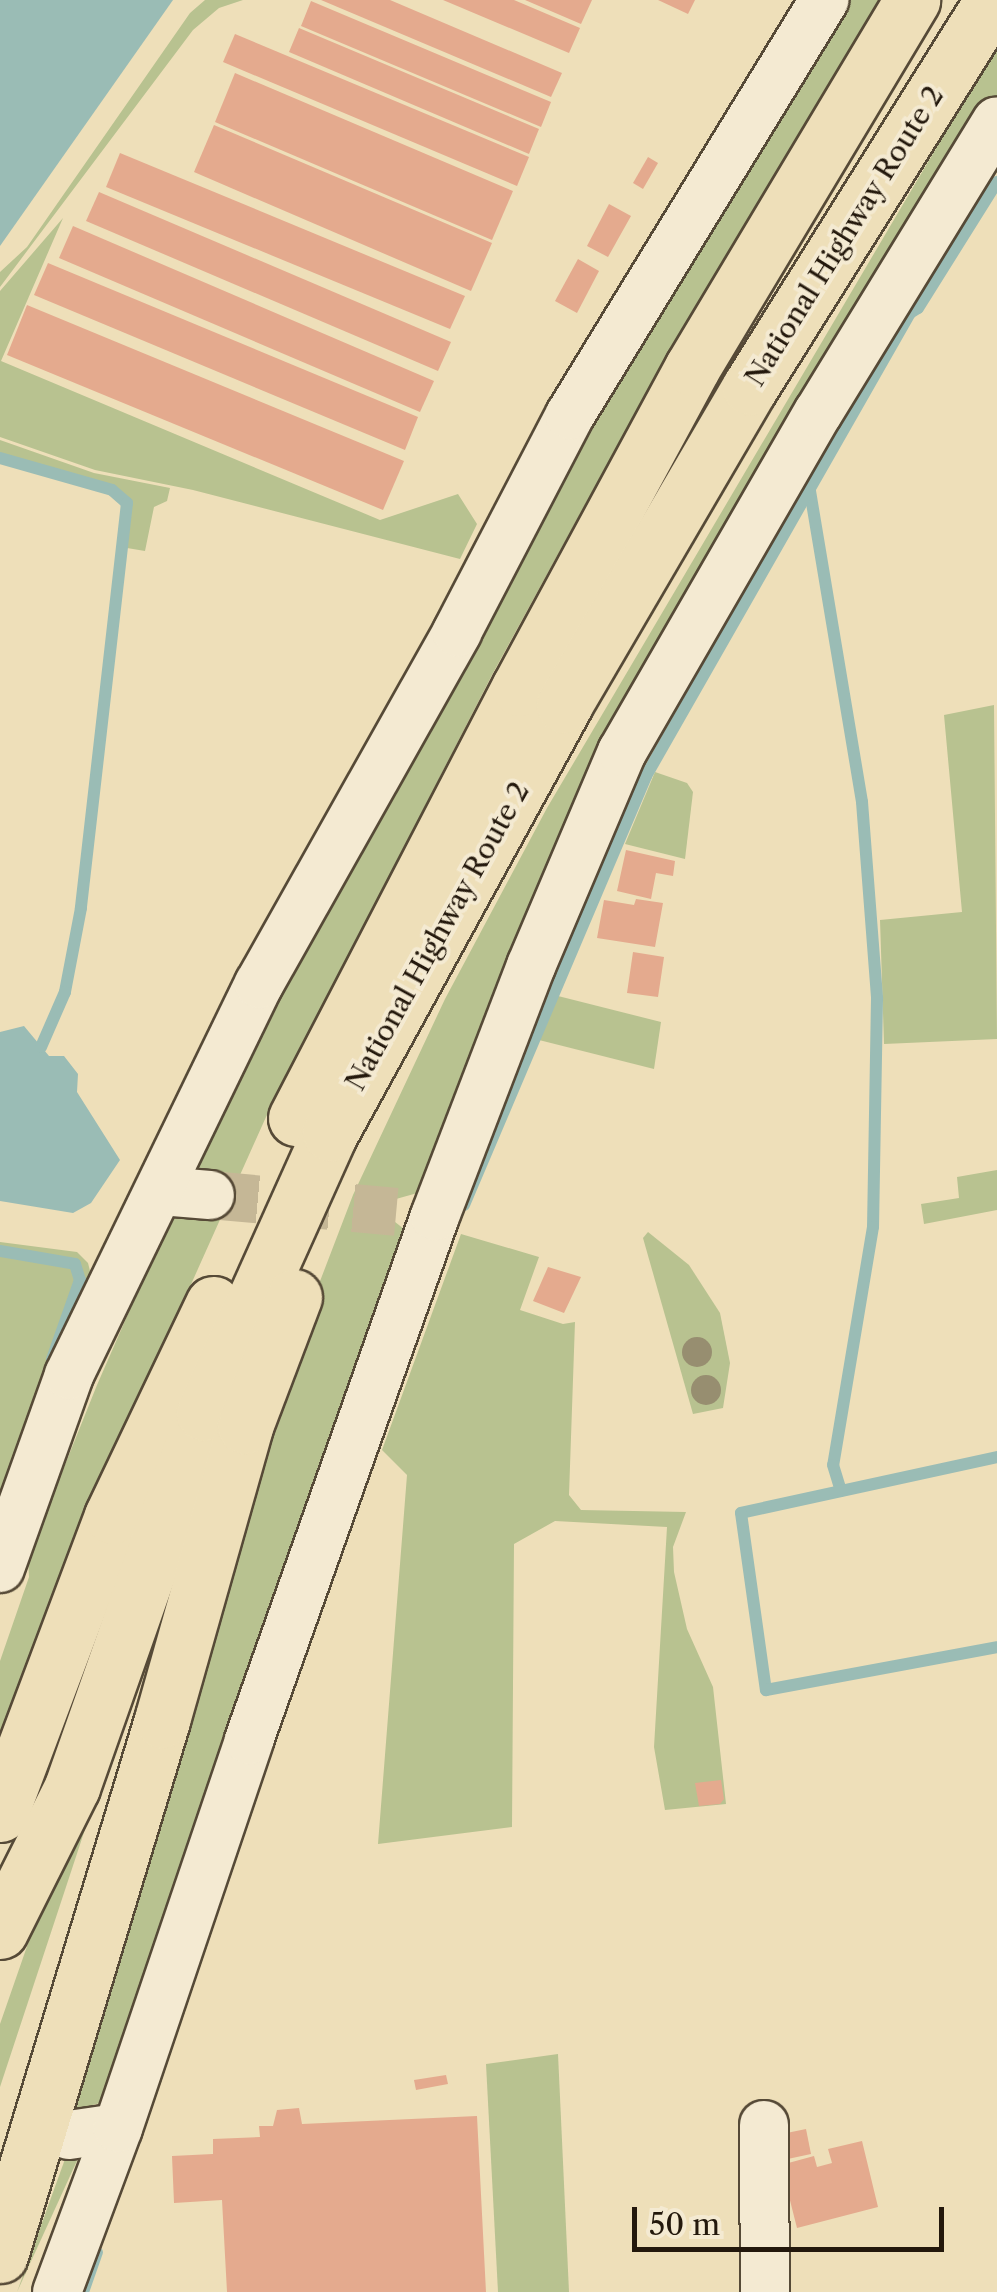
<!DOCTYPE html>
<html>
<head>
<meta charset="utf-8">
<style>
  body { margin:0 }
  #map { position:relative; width:997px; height:2292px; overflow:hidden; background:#eedfb9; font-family:"Libre Caslon Text",serif }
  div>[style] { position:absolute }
  .green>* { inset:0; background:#b8c290 }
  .water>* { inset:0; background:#9abcb5 }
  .stream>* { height:12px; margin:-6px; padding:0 6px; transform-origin:6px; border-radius:6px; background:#9abcb5 }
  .building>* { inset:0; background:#e4aa8e }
  .street-tunnel>* { height:48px; margin-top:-24px; transform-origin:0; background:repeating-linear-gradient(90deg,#c5b796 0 48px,transparent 0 72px) }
  .roads { filter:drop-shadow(2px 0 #564a37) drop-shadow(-2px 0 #564a37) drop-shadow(0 2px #564a37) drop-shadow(0 -2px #564a37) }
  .street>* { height:48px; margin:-24px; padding:0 24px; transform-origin:24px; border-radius:24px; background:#f4ead2 }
  .highway>* { height:55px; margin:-27.5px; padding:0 27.5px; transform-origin:27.5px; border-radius:27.5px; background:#eedfb9 }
  .trees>* { width:30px; height:30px; margin:-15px; border-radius:50%; background:#978e70 }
  span { translate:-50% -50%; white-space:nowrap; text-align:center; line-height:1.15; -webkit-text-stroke:8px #f4ead2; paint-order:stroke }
  .street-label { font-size:28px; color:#23180c }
  .scale { position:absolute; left:632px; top:2207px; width:312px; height:45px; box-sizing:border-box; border:5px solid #23180c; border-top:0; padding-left:12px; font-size:30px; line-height:35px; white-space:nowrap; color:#23180c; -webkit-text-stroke:8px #f4ead2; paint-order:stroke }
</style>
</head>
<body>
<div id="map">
  <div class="green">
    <i style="clip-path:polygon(205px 0,243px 0,219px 8px,193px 30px,0 287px,0 272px,27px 247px,190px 13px)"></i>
    <i style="clip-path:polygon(843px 0,881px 0,668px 353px,493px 673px,266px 1117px,141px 1396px,0 1770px,0 1661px,29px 1577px,28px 1557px,97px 1385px,166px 1227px,176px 1215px,193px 1157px,588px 423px)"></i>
    <i style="clip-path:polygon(997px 45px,997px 101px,673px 627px,421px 1192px,396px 1199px,390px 1218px,404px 1229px,406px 1238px,115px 2085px,100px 2103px,67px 2112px,304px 1323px,353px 1195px,445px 999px,547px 808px)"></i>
    <i style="clip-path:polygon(63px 218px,1px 361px,380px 520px,458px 494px,477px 524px,460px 559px,193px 490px,95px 470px,0 437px,0 291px)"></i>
    <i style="clip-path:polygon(0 440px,94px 473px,170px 488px,167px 501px,154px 507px,145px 551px,127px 548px,130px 500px,115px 488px,0 455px)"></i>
    <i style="clip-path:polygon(994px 705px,997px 1039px,884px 1044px,880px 920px,962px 912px,944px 715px)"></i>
    <i style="clip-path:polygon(655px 772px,687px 783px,693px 792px,685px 859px,625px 844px)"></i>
    <i style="clip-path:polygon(558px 996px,661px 1022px,654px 1069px,539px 1040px)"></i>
    <i style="clip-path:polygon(997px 1170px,997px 1210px,924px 1224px,921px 1204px,959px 1198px,957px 1177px)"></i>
    <i style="clip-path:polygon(648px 1232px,689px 1265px,720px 1313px,730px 1363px,723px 1408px,693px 1414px,643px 1238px)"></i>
    <i style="clip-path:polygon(461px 1234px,539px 1257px,520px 1310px,563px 1324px,575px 1322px,569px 1495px,581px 1510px,686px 1512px,673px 1547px,674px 1572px,687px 1629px,713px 1687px,726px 1804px,665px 1810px,654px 1747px,667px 1527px,555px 1521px,514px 1544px,512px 1827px,378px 1844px,407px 1475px,382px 1450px)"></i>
    <i style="clip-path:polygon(0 1242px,77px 1252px,88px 1263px,93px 1283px,0 1511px)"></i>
    <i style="clip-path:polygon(138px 1679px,96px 1796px,0 2087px,0 2024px,112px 1702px)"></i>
    <i style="clip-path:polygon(558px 2054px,569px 2292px,498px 2292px,486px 2064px)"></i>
    <i style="clip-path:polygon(69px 2148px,81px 2152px,17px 2292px)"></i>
  </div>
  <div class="water">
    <i style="clip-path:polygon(0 0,173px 0,0 246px)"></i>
    <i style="clip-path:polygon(24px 1026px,49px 1056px,64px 1056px,78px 1074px,77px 1092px,120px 1160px,91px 1203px,73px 1213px,0 1201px,0 1032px)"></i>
  </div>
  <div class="stream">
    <i style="left:0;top:458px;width:116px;rotate:15.9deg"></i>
    <i style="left:112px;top:490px;width:20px;rotate:41deg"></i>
    <i style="left:127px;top:503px;width:408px;rotate:96.5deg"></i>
    <i style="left:81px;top:908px;width:86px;rotate:100.8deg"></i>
    <i style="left:65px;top:992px;width:60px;rotate:113.6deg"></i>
    <i style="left:810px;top:491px;width:315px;rotate:80.5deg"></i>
    <i style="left:862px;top:802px;width:198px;rotate:85.6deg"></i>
    <i style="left:877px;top:999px;width:228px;rotate:91deg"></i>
    <i style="left:873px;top:1227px;width:241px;rotate:99.5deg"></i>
    <i style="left:833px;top:1465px;width:27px;rotate:73deg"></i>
    <i style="left:464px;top:1205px;width:466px;rotate:-67deg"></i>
    <i style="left:646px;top:776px;width:533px;rotate:-60.31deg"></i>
    <i style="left:910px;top:313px;width:9px;rotate:-32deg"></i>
    <i style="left:918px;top:308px;width:149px;rotate:-57.9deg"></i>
    <i style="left:0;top:1251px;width:76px;rotate:9.8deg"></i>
    <i style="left:75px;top:1264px;width:17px;rotate:73deg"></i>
    <i style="left:80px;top:1280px;width:84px;rotate:109.5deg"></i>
    <i style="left:997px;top:1457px;width:262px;rotate:167.7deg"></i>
    <i style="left:741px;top:1513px;width:179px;rotate:82deg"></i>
    <i style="left:766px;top:1690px;width:235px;rotate:-10.5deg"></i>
    <i style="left:83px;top:2292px;width:42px;rotate:-70.7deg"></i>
  </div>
  <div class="building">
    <i style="clip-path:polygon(321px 0,390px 0,562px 73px,551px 97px)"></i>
    <i style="clip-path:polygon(443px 0,514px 0,580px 28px,569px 53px)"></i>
    <i style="clip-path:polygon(525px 0,592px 0,581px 24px)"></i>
    <i style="clip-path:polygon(658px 0,695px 0,688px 14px)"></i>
    <i style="clip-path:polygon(311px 1px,551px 102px,541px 127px,301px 26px)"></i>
    <i style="clip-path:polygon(299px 28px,539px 129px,529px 154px,289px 52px)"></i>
    <i style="clip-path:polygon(235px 34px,529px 157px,517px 186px,223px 62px)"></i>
    <i style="clip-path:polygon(235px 73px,513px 191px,492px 240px,215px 122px)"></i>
    <i style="clip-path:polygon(214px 125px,492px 243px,471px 291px,194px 172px)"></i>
    <i style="clip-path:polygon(120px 153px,465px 296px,450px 329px,106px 187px)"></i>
    <i style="clip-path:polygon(648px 157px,658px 163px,643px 189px,633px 183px)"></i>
    <i style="clip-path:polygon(99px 192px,451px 342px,438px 371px,86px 221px)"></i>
    <i style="clip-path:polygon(609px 204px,631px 216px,608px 257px,587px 246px)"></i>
    <i style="clip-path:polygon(73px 226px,434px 381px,420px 412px,59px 258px)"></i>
    <i style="clip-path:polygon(578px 259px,599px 271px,577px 313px,555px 301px)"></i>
    <i style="clip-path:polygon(48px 263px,418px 417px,405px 450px,34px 295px)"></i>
    <i style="clip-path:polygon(27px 305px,404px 461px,383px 510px,7px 355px)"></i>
    <i style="clip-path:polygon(626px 850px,675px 861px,673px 876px,656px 873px,651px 899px,617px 891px)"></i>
    <i style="clip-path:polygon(636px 899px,663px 903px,655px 947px,597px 938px,604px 900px,634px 905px)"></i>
    <i style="clip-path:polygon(633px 952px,664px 957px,658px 997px,627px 993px)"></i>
    <i style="clip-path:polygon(548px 1267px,581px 1277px,564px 1313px,533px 1301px)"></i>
    <i style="clip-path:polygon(721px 1780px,724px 1799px,720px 1804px,699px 1806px,695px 1783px)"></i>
    <i style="clip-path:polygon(446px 2075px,448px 2084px,416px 2090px,414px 2080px)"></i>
    <i style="clip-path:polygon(299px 2108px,302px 2124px,477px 2116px,486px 2292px,227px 2292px,222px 2200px,174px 2203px,172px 2156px,213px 2154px,213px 2139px,260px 2137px,259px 2126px,273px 2126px,277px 2110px)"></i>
    <i style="clip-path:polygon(806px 2129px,811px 2154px,783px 2160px,777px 2135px)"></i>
    <i style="clip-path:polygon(862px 2141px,878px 2207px,797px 2228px,781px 2165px,814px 2156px,817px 2167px,832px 2163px,828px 2149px)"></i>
  </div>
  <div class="street-tunnel">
    <i style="left:210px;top:1195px;width:187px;rotate:5.2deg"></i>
  </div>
  <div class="roads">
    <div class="street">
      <i style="left:161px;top:1191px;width:49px;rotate:4.7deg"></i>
      <i style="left:0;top:1568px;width:205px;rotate:-70.3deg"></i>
      <i style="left:69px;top:1375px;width:435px;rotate:-64.1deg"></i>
      <i style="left:259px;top:984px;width:404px;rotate:-60.6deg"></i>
      <i style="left:457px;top:632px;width:245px;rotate:-62.5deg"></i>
      <i style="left:570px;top:415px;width:487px;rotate:-58.5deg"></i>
      <i style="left:764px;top:2125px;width:167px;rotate:89.7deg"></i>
      <i style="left:69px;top:2135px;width:49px;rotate:-8.1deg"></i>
      <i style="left:57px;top:2292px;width:175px;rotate:-69.6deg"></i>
      <i style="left:118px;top:2128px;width:410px;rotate:-71.3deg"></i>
      <i style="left:249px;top:1740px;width:556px;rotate:-70.46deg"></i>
      <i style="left:435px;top:1216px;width:268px;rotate:-69deg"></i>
      <i style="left:531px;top:966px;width:233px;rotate:-67deg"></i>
      <i style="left:622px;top:752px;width:392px;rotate:-60deg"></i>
      <i style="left:818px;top:413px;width:342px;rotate:-58.5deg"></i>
    </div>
    <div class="highway">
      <i style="left:296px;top:1118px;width:484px;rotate:-62.6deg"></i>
      <i style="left:519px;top:688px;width:364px;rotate:-61.6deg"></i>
      <i style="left:692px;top:368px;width:429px;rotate:-59.1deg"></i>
      <i style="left:0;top:1814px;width:318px;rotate:-69.4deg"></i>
      <i style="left:112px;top:1516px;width:235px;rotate:-64.5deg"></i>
      <i style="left:0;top:1931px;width:161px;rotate:-63.4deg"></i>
      <i style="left:72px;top:1787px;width:397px;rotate:-70.6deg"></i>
      <i style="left:204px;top:1413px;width:307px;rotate:-65.8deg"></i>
      <i style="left:330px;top:1133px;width:488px;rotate:-61.3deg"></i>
      <i style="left:564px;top:705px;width:368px;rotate:-59.7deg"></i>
      <i style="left:750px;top:387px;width:457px;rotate:-57.9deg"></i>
      <i style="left:0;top:2255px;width:559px;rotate:-73.15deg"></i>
      <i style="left:162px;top:1720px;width:305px;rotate:-74.2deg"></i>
      <i style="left:245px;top:1426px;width:138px;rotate:-69.2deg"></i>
    </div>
  </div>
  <div class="trees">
    <i style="left:697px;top:1352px"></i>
    <i style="left:706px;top:1390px"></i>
  </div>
  <div class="street-label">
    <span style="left:844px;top:236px;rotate:-58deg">National Highway Route 2</span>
    <span style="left:437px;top:936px;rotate:-61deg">National Highway Route 2</span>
  </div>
  <div class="scale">50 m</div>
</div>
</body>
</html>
